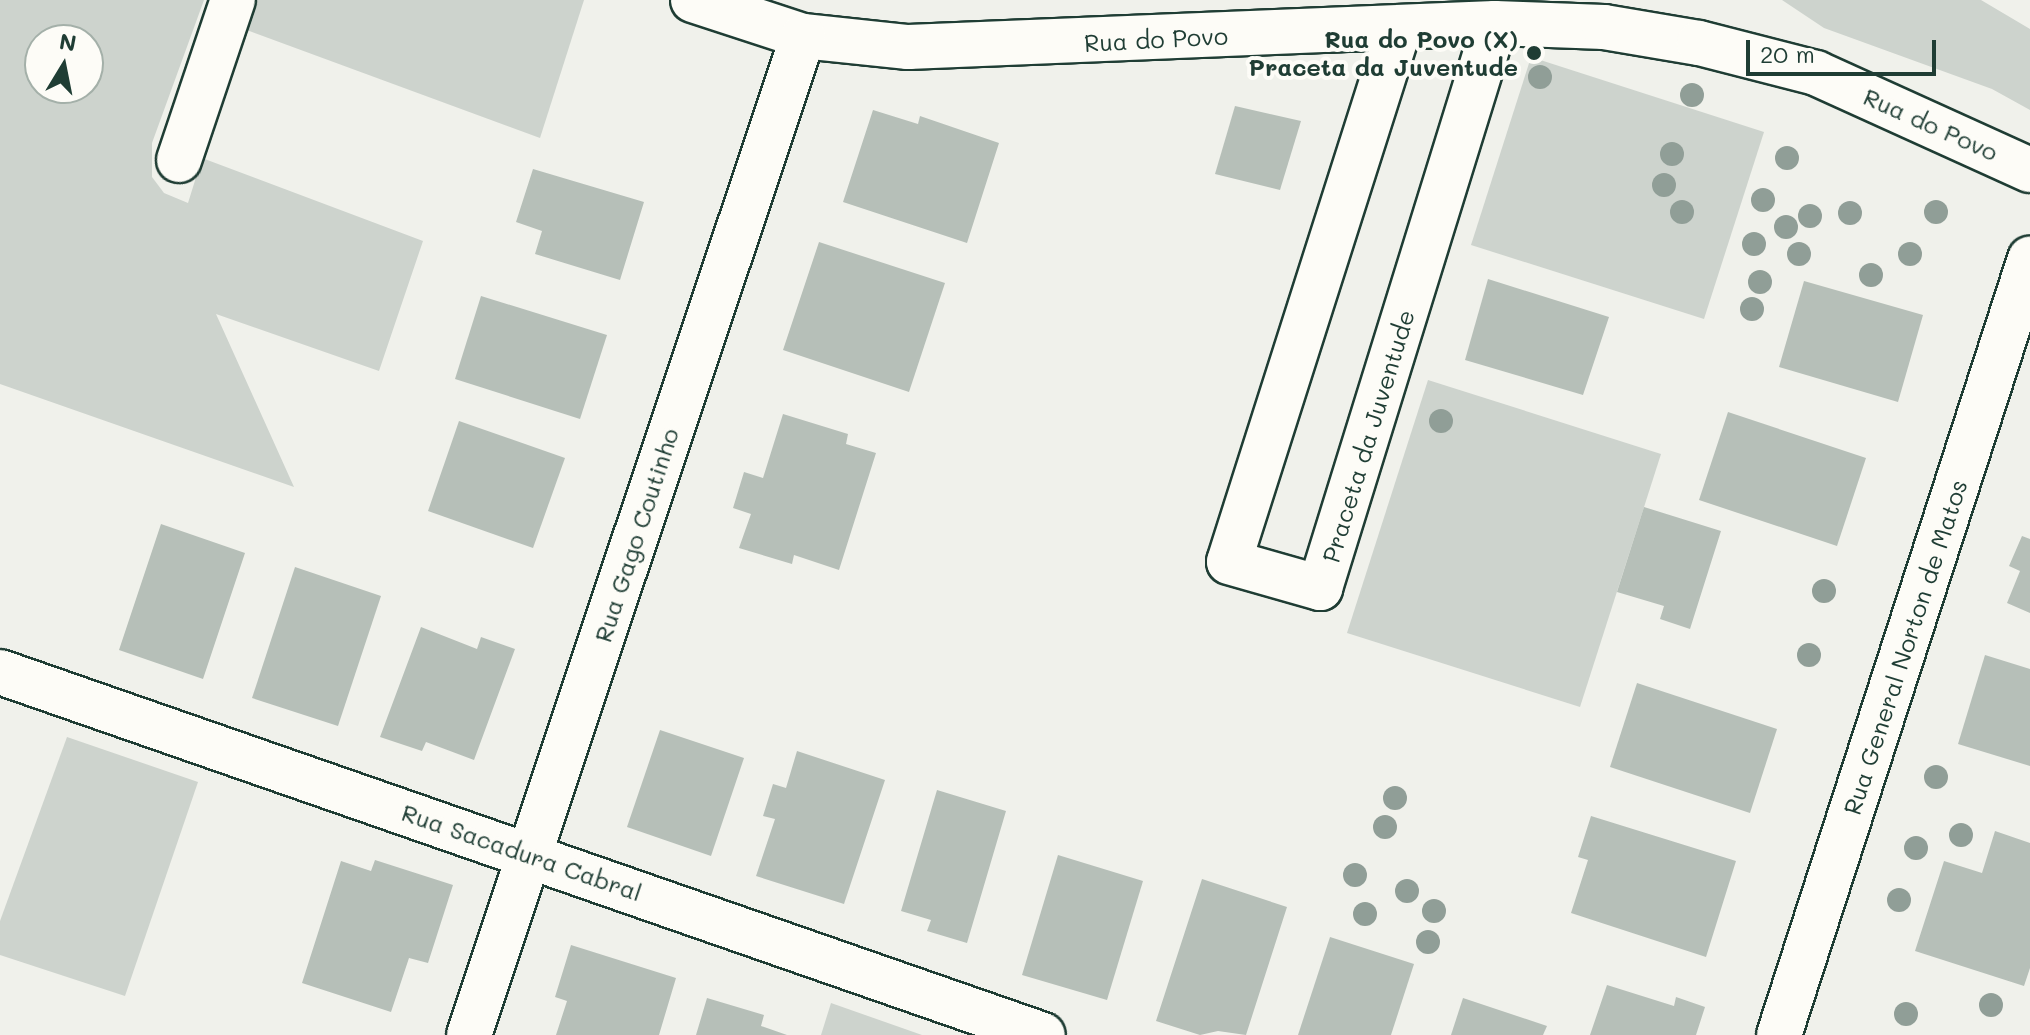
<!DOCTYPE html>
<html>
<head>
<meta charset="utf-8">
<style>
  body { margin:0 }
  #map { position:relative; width:2030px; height:1035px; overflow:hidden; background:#f0f1eb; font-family:Mali,sans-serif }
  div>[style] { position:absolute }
  .green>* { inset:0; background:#cdd3cd }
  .building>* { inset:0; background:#b6bfb8 }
  .roads { filter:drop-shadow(2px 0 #1f3d34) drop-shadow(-2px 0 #1f3d34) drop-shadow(0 2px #1f3d34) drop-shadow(0 -2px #1f3d34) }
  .minor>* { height:44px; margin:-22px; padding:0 22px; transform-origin:22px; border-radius:22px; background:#fdfcf7 }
  .trees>* { width:24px; height:24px; margin:-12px; border-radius:50%; background:#909e97 }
  .dots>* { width:22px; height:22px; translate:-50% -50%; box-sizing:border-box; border:4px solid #fdfcf7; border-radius:50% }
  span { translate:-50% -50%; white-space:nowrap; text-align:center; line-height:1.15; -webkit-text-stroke:8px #fdfcf7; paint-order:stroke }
  .street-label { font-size:24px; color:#1f3d34 }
  .poi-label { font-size:24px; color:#1f3d34; font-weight:700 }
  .right { translate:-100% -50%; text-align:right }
  .north { position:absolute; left:24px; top:24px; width:80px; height:80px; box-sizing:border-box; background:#fdfcf7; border:2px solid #a4b0a9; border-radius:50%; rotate:10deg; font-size:22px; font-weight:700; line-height:32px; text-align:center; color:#1f3d34 }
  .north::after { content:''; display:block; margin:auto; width:28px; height:36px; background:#1f3d34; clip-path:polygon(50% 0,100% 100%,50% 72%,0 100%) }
  .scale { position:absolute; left:1746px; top:40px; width:190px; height:36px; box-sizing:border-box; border:4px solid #1f3d34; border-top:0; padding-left:10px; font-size:24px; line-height:28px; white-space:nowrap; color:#1f3d34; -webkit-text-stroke:6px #fdfcf7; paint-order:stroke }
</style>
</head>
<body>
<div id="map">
  <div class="green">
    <i style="clip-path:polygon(evenodd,0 0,204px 0,152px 143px,152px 177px,164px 193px,188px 203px,202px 158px,423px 241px,379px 371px,216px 314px,294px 487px,0 384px,0 0,40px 40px,88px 40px,88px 88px,40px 88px,40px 40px)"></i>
    <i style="clip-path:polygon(255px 0,584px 0,540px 138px,244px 29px)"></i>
    <i style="clip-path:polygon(1782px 0,1981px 0,2030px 29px,2030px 110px,1992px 89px,1824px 28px)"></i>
    <i style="clip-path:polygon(1531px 57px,1764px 132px,1704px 319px,1471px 245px)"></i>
    <i style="clip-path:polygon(1428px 380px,1661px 454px,1580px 707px,1347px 633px)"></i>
    <i style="clip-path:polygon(67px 737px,198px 782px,125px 996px,0 955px,0 921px)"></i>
    <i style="clip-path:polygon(831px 1003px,922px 1035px,821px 1035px)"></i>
  </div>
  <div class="building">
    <i style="clip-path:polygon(1235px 106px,1301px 121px,1280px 190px,1215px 174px)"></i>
    <i style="clip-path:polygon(873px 110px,918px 124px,920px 116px,999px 143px,967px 243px,843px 202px)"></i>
    <i style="clip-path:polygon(533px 169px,644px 202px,620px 280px,535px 254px,542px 231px,516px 222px)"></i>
    <i style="clip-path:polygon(819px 242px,945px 283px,909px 392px,783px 350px)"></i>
    <i style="clip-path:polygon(1488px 279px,1609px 317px,1583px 395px,1465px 360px)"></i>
    <i style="clip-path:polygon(1804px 281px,1923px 315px,1898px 402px,1779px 367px)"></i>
    <i style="clip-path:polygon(481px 296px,607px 335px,580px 419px,455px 379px)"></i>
    <i style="clip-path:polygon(1728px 412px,1866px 458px,1837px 546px,1699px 500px)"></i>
    <i style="clip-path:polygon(783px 414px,848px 434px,846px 444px,876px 453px,839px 570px,794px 555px,792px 564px,739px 548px,751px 514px,733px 508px,744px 472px,763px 478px)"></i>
    <i style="clip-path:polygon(459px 421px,565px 458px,533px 548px,428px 511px)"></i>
    <i style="clip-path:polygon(1644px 507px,1721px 531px,1690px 629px,1660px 619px,1664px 606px,1617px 592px)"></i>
    <i style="clip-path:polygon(161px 524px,245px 553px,203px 679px,119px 650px)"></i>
    <i style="clip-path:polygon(2022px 536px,2030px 539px,2030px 613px,2007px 603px,2020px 571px,2009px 566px)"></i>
    <i style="clip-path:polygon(295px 567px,381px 596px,338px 726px,252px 698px)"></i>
    <i style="clip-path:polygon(421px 627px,477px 649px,481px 637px,515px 649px,474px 760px,426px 742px,422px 751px,380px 737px)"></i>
    <i style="clip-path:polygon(1985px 655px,2030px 669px,2030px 766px,1958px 744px)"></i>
    <i style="clip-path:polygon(1637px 683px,1777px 729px,1750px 813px,1610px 767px)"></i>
    <i style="clip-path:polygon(660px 730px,744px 758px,711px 856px,627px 827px)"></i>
    <i style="clip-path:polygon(797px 751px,885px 780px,844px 904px,756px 876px,775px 819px,763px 816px,773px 784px,786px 788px)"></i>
    <i style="clip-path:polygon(937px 790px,1006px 811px,967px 943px,927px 931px,931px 920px,901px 911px)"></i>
    <i style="clip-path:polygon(1591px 816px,1736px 861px,1706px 957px,1571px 913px,1588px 860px,1578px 857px)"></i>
    <i style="clip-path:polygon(1995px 831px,2030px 843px,2030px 968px,2024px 986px,1915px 951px,1944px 861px,1982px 873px)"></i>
    <i style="clip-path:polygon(1058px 855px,1143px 881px,1107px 1000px,1022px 975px)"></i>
    <i style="clip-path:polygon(375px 860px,453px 885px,428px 963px,409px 958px,391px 1012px,302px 983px,341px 861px,371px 871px)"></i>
    <i style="clip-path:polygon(1202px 879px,1287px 907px,1246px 1035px,1218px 1031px,1200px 1035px,1156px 1021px)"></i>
    <i style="clip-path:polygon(1330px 937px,1414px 964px,1391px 1035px,1298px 1035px)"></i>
    <i style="clip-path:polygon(571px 945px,676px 978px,659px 1035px,556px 1035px,567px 1001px,555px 997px)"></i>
    <i style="clip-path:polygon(1607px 985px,1674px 1006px,1676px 997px,1705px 1007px,1696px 1035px,1590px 1035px)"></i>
    <i style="clip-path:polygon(707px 998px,764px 1015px,761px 1026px,787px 1035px,696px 1035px)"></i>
    <i style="clip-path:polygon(1463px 998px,1547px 1026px,1543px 1035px,1451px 1035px)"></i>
  </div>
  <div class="roads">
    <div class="minor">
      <i style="left:693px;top:0;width:116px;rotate:18.1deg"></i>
      <i style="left:803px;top:36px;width:106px;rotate:6deg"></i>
      <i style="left:908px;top:47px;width:587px;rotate:-2.34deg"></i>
      <i style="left:1495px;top:23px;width:109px;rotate:2.1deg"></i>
      <i style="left:1604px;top:27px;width:96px;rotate:9.6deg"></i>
      <i style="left:1699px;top:43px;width:121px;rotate:14.4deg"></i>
      <i style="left:1816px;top:73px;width:235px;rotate:24.4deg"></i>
      <i style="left:1399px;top:28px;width:560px;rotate:107.66deg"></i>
      <i style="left:1229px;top:562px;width:95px;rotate:15.9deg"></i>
      <i style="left:1320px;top:588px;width:591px;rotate:-72.79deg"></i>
      <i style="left:179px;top:160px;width:169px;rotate:-71.4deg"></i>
      <i style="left:0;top:672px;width:1104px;rotate:19.19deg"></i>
      <i style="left:469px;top:1035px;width:1053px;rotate:-71.51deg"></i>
      <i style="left:1779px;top:1035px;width:816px;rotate:-72.08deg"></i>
    </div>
  </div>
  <div class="trees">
    <i style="left:1540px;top:77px"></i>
    <i style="left:1692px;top:95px"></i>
    <i style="left:1672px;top:154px"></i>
    <i style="left:1787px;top:158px"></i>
    <i style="left:1664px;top:185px"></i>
    <i style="left:1763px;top:200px"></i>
    <i style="left:1682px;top:212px"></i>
    <i style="left:1936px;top:212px"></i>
    <i style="left:1850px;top:213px"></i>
    <i style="left:1810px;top:216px"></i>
    <i style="left:1786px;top:227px"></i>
    <i style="left:1754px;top:244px"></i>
    <i style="left:1799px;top:254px"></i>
    <i style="left:1910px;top:254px"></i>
    <i style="left:1871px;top:275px"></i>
    <i style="left:1760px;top:282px"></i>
    <i style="left:1752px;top:309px"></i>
    <i style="left:1441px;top:421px"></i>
    <i style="left:1824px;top:591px"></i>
    <i style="left:1809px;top:655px"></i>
    <i style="left:1936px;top:777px"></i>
    <i style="left:1395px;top:798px"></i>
    <i style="left:1385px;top:827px"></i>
    <i style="left:1961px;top:835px"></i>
    <i style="left:1916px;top:848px"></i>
    <i style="left:1355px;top:875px"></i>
    <i style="left:1407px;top:891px"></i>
    <i style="left:1899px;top:900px"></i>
    <i style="left:1434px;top:911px"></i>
    <i style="left:1365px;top:914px"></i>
    <i style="left:1428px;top:942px"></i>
    <i style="left:1991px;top:1005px"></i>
    <i style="left:1906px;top:1014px"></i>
  </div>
  <div class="dots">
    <i style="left:1534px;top:53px;background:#1f3d34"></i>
  </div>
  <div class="street-label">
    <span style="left:1156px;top:39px;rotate:-3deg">Rua do Povo</span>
    <span style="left:1931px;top:124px;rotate:24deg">Rua do Povo</span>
    <span style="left:1368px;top:436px;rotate:-73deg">Praceta da Juventude</span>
    <span style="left:636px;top:535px;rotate:-72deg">Rua Gago Coutinho</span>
    <span style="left:1905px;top:647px;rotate:-72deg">Rua General Norton de Matos</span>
    <span style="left:522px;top:852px;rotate:19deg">Rua Sacadura Cabral</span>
  </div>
  <div class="poi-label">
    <span class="right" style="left:1518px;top:53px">Rua do Povo (X)<br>Praceta da Juventude</span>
  </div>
  <div class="north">N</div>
  <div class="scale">20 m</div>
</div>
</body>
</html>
